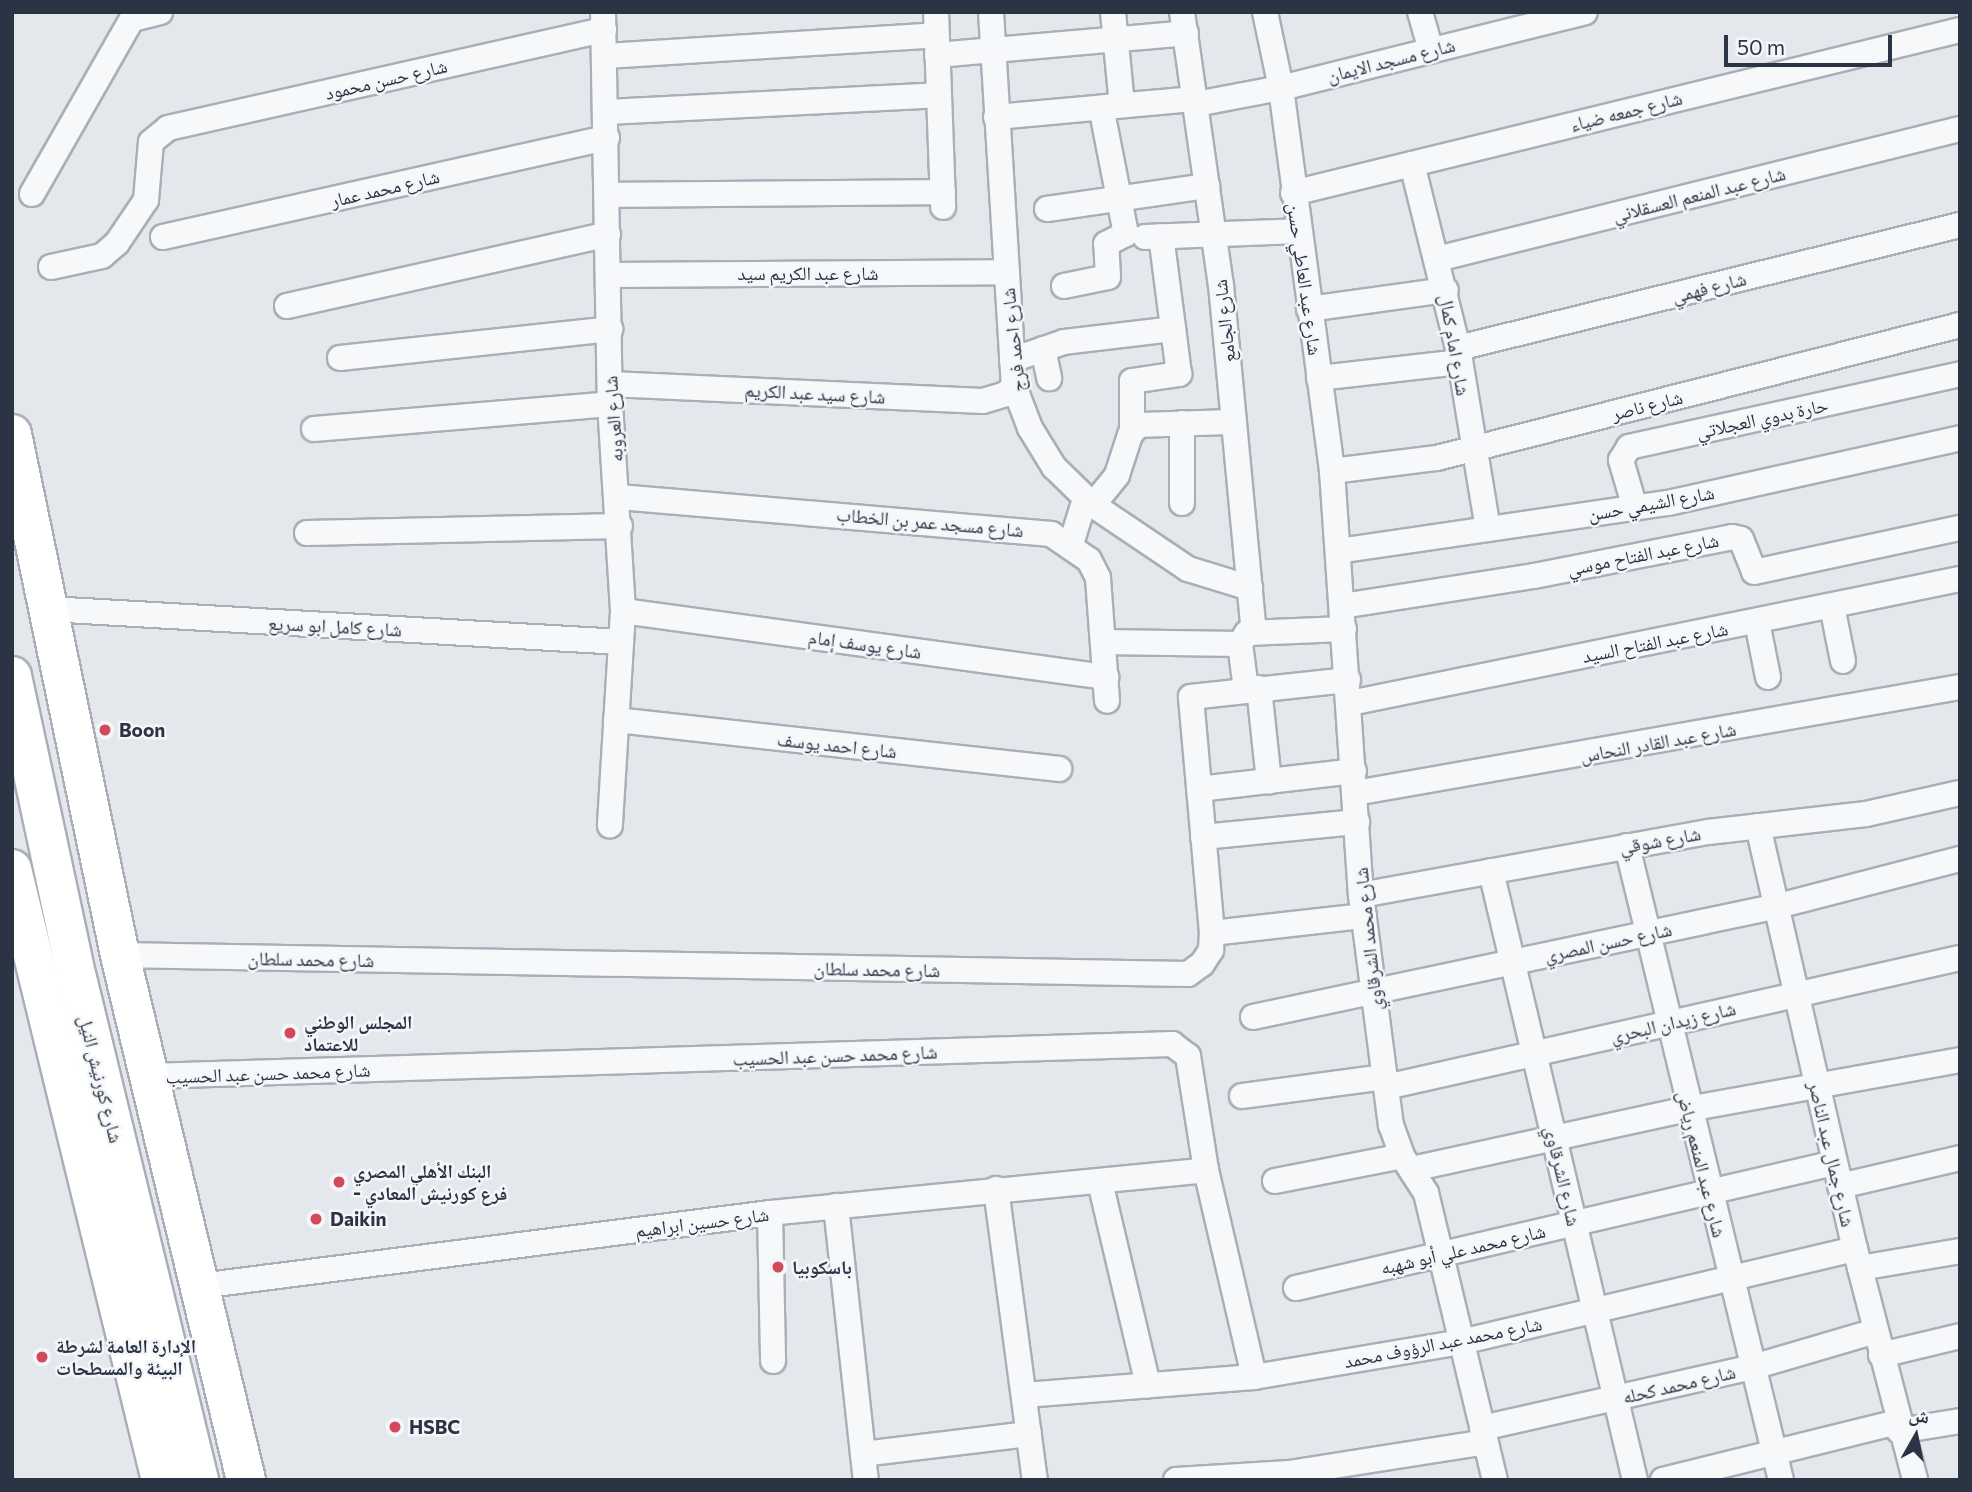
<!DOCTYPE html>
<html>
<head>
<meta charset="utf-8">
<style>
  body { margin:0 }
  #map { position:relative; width:1972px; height:1492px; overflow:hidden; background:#e4e7ec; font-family:Commissioner,"Noto Naskh Arabic",sans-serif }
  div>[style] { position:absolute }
  .roads { filter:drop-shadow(2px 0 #a9aeb7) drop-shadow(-2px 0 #a9aeb7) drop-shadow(0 2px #a9aeb7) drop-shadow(0 -2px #a9aeb7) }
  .street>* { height:24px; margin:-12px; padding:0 12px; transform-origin:12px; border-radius:12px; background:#f7f8fa }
  .highway>* { height:38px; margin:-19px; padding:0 19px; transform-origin:19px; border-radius:19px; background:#fff }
  .dots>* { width:19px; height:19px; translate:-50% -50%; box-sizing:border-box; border:4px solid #f4f6f9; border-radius:50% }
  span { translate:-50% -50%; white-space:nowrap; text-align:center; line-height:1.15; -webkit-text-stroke:5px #f4f6f9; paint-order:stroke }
  .street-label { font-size:19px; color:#2b3445 }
  .poi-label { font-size:19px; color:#2b3445; font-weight:700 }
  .left { translate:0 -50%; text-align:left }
  .frame { position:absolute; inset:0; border:14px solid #2b3445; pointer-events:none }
  .north { position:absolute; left:1881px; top:1401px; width:70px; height:70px; -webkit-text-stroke:5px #f4f6f9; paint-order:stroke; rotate:9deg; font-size:19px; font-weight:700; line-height:28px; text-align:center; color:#2b3445 }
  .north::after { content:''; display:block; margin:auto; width:24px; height:32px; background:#2b3445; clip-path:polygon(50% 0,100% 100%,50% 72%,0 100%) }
  .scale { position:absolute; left:1724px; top:35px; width:168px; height:32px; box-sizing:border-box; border:4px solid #2b3445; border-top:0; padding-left:9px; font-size:21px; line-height:24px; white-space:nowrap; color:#2b3445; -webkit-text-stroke:5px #f4f6f9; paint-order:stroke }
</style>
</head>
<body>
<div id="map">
  <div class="roads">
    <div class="street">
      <i style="left:603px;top:12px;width:392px;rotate:89deg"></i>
      <i style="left:610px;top:404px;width:207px;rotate:86.4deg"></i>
      <i style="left:623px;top:611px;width:215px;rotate:93.5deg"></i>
      <i style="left:936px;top:12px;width:195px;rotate:87.9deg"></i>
      <i style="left:991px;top:12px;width:375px;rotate:86.5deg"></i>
      <i style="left:1014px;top:386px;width:45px;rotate:69.1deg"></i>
      <i style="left:1030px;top:428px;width:46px;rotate:58.4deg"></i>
      <i style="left:1054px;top:467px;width:54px;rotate:44.3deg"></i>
      <i style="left:1093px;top:505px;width:115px;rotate:34deg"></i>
      <i style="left:1188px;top:569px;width:65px;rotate:17deg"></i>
      <i style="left:1113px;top:12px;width:93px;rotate:84.5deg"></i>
      <i style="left:1182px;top:12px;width:276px;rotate:81.9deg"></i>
      <i style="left:1221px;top:285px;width:349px;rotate:84.6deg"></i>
      <i style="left:1265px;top:12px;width:78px;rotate:78.1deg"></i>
      <i style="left:1281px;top:88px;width:386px;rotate:82.4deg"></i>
      <i style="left:1332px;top:471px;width:425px;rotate:86.1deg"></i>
      <i style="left:1361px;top:895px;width:232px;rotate:82.6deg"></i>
      <i style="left:1391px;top:1125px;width:33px;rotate:70deg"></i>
      <i style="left:1402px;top:1156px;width:44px;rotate:57deg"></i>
      <i style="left:1426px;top:1193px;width:295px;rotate:76.5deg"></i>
      <i style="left:1420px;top:12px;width:40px;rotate:74deg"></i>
      <i style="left:132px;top:19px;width:29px;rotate:-14deg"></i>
      <i style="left:937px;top:55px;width:250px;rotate:-5deg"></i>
      <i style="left:606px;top:56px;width:331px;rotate:-3.6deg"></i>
      <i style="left:1196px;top:104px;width:86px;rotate:-10.7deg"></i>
      <i style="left:1281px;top:88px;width:313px;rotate:-14deg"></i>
      <i style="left:607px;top:112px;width:331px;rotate:-2.9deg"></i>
      <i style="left:996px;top:117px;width:200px;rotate:-5.2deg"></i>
      <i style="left:1412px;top:164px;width:190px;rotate:76deg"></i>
      <i style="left:1458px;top:348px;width:183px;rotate:80.6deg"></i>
      <i style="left:1293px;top:193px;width:687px;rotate:-13.73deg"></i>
      <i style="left:32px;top:194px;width:210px;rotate:-60.3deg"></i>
      <i style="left:608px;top:195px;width:335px;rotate:-0.5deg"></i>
      <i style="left:1047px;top:209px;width:162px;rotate:-8.2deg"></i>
      <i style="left:163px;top:237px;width:455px;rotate:-12.6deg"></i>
      <i style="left:1145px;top:237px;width:153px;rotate:-2.2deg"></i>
      <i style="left:1437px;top:259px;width:539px;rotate:-13.96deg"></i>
      <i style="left:51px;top:267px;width:52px;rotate:-12.2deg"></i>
      <i style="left:102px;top:256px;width:20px;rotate:-41deg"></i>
      <i style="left:117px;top:243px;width:52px;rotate:-56deg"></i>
      <i style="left:146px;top:200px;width:58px;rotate:-85.1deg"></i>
      <i style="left:151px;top:142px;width:22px;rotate:-39deg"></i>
      <i style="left:168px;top:128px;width:447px;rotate:-12.7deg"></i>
      <i style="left:609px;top:275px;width:398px;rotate:-0.4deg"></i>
      <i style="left:1064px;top:286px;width:45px;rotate:-11.6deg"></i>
      <i style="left:1108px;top:277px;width:33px;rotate:-93deg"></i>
      <i style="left:1106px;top:244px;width:22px;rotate:-27deg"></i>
      <i style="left:1126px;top:234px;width:129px;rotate:-101.1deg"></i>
      <i style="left:287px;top:306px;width:329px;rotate:-12.6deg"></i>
      <i style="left:1309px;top:309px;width:138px;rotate:-7.9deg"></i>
      <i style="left:1458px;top:348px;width:517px;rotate:-13.77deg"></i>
      <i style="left:1043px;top:349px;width:30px;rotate:78deg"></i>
      <i style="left:340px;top:358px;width:272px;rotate:-6.1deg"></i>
      <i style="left:1012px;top:360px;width:55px;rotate:-19.1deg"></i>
      <i style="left:1064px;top:342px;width:110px;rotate:-6.8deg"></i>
      <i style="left:1319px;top:378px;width:142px;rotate:-6.5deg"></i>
      <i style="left:610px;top:384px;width:373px;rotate:2.6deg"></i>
      <i style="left:983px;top:401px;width:24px;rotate:-17deg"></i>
      <i style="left:1006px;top:394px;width:11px;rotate:-45deg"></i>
      <i style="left:1182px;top:423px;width:80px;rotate:90deg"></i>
      <i style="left:314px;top:429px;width:297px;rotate:-4.8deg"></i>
      <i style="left:1132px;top:429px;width:48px;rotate:-90deg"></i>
      <i style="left:1132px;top:381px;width:48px;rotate:-8.5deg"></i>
      <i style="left:1179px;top:374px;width:139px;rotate:-97.4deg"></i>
      <i style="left:1332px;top:471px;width:106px;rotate:-7.1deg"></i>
      <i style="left:1437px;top:458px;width:540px;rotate:-14.27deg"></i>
      <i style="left:619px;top:497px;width:434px;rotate:4.9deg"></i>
      <i style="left:1051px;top:534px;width:46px;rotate:34.4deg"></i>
      <i style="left:1089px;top:560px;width:20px;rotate:63deg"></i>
      <i style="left:1098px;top:578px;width:123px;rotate:85.8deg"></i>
      <i style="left:1093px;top:505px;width:38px;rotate:-51deg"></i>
      <i style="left:1117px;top:475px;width:42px;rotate:-72deg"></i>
      <i style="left:1130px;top:435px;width:13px;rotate:-51deg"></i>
      <i style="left:1138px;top:425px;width:96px;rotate:-1.8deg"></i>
      <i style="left:1635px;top:508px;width:50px;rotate:-106.3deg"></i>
      <i style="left:1621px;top:460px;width:15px;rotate:-58deg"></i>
      <i style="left:1629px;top:447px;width:339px;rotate:-12.4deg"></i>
      <i style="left:307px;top:533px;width:313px;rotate:-1.3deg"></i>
      <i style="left:1071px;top:544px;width:47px;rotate:-72.7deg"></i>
      <i style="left:1338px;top:551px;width:333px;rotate:-8.3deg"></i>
      <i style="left:1668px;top:503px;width:299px;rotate:-12.5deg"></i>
      <i style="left:1342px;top:606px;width:194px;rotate:-8.9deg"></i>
      <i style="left:1534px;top:576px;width:202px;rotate:-11.1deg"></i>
      <i style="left:1732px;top:537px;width:9px;rotate:13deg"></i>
      <i style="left:1741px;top:539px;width:35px;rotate:68deg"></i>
      <i style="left:1754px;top:572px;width:211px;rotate:-12.1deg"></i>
      <i style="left:1832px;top:606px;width:56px;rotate:78.7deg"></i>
      <i style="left:49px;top:609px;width:573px;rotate:3.3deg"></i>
      <i style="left:623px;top:611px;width:488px;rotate:7.8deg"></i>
      <i style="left:1757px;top:622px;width:56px;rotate:78.7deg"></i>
      <i style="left:1105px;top:642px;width:135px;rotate:0.8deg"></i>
      <i style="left:1259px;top:688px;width:94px;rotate:83.9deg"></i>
      <i style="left:1246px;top:689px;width:45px;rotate:-97.6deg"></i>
      <i style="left:1240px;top:644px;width:13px;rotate:-58deg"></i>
      <i style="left:1247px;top:633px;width:97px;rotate:-2.4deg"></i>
      <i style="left:1350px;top:703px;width:622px;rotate:-11.49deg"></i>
      <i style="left:616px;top:720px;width:446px;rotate:6.3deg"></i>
      <i style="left:1199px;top:789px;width:156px;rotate:-6.6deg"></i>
      <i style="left:1355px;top:793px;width:614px;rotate:-9.94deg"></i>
      <i style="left:1758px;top:826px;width:434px;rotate:77.1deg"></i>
      <i style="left:1855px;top:1249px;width:239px;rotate:75.4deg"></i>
      <i style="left:1203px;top:837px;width:155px;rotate:-5.6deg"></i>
      <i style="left:1627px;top:846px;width:652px;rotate:76.35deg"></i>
      <i style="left:1491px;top:871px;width:626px;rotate:76.7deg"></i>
      <i style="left:1361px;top:895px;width:353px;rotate:-10.3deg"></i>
      <i style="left:1708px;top:832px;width:159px;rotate:-6.5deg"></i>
      <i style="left:1866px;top:814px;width:96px;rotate:-12.6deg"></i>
      <i style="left:1212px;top:933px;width:153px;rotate:-6.4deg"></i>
      <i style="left:120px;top:955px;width:1068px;rotate:1.02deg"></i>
      <i style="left:1188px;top:974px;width:17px;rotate:-36deg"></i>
      <i style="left:1202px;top:964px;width:17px;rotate:-57deg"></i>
      <i style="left:1211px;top:950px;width:17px;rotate:-87deg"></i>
      <i style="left:1212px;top:933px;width:237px;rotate:-95.1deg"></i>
      <i style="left:1191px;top:697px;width:158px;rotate:-6.2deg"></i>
      <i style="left:1253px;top:1017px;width:537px;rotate:-11.94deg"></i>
      <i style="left:1778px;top:906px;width:188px;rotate:-14.5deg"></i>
      <i style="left:149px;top:1076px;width:1024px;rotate:-1.79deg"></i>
      <i style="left:1172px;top:1044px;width:20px;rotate:37deg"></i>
      <i style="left:1188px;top:1056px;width:115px;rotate:81deg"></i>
      <i style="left:1206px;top:1170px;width:212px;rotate:76.9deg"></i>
      <i style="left:1386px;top:1087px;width:588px;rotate:-12.67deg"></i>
      <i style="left:1242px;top:1096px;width:143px;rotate:-7.6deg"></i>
      <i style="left:1412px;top:1169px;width:282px;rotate:-12.3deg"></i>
      <i style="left:1688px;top:1109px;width:276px;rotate:-10.2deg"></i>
      <i style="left:1275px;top:1181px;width:129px;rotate:-11.1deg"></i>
      <i style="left:1100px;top:1182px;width:209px;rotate:76.7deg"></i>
      <i style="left:1840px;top:1186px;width:123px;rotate:-13.1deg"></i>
      <i style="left:996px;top:1189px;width:294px;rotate:82.4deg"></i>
      <i style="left:836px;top:1206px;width:276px;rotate:83.8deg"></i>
      <i style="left:770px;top:1213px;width:148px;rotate:88.8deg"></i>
      <i style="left:1860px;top:1268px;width:101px;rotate:-9.6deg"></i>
      <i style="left:200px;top:1286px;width:575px;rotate:-7.3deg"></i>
      <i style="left:770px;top:1213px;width:438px;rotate:-5.6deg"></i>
      <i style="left:1296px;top:1288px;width:552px;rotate:-13.08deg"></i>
      <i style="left:1881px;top:1355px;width:81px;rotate:-13.5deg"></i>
      <i style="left:1024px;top:1395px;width:231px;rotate:-4.5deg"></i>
      <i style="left:1254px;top:1377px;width:210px;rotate:-9.6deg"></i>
      <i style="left:1461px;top:1342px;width:405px;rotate:-13.3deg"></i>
      <i style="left:1482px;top:1428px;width:278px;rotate:-12.7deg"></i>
      <i style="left:1753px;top:1367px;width:127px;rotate:-16.4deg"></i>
      <i style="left:1899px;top:1431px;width:62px;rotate:-9.3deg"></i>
      <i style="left:863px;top:1454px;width:167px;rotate:-6.9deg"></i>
      <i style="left:1176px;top:1480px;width:113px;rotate:-3.5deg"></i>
      <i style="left:1289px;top:1473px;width:199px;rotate:-8.9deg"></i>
      <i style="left:1663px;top:1480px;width:241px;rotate:-13.9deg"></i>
    </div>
    <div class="highway">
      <i style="left:12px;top:434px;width:532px;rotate:78.29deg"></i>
      <i style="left:120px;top:955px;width:540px;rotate:76.5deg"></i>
      <i style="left:12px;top:676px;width:309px;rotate:77.9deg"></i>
      <i style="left:77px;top:978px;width:517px;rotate:76.34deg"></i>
      <i style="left:12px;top:869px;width:629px;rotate:76.3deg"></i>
    </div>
  </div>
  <div class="dots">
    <i style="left:105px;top:730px;background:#d1495b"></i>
    <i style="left:290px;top:1033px;background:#d1495b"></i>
    <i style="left:339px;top:1182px;background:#d1495b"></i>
    <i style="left:316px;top:1219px;background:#d1495b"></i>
    <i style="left:778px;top:1267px;background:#d1495b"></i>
    <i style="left:42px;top:1357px;background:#d1495b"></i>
    <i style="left:395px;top:1427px;background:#d1495b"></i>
  </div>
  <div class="street-label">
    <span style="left:1391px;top:60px;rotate:-14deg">شارع مسجد الايمان</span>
    <span style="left:386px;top:79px;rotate:-13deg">شارع حسن محمود</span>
    <span style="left:1626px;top:111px;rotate:-14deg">شارع جمعه ضياء</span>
    <span style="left:385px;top:188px;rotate:-13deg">شارع محمد عمار</span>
    <span style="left:1699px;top:194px;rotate:-14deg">شارع عبد المنعم العسقلاني</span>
    <span style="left:808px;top:273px">شارع عبد الكريم سيد</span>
    <span style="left:1305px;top:279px;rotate:82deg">شارع عبد العاطي حسن</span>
    <span style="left:1709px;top:287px;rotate:-14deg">شارع فهمي</span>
    <span style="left:1224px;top:321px;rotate:-96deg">شارع الجامع</span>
    <span style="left:1013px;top:340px;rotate:-96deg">شارع احمد فرج</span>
    <span style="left:1455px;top:345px;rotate:80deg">شارع امام كمال</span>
    <span style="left:815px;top:393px;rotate:3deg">شارع سيد عبد الكريم</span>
    <span style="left:1647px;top:405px;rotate:-14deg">شارع ناصر</span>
    <span style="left:1762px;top:418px;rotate:-12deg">حارة بدوي العجلاتي</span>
    <span style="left:613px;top:419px;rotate:-94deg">شارع العروبه</span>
    <span style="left:1651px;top:503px;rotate:-10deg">شارع الشيمي حسن</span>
    <span style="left:930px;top:522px;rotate:5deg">شارع مسجد عمر بن الخطاب</span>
    <span style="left:1643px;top:554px;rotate:-11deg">شارع عبد الفتاح موسي</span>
    <span style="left:335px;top:626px;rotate:3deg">شارع كامل ابو سريع</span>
    <span style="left:1655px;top:642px;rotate:-11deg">شارع عبد الفتاح السيد</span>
    <span style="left:865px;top:644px;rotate:8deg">شارع يوسف إمام</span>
    <span style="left:1658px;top:742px;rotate:-10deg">شارع عبد القادر النحاس</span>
    <span style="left:837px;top:745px;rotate:6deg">شارع احمد يوسف</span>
    <span style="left:1660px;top:840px;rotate:-10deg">شارع شوقي</span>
    <span style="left:1368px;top:939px;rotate:-96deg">شارع محمد الشرقاوي</span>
    <span style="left:1608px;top:942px;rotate:-12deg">شارع حسن المصري</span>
    <span style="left:311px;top:959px;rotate:1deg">شارع محمد سلطان</span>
    <span style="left:877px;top:969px;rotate:1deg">شارع محمد سلطان</span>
    <span style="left:1673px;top:1022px;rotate:-13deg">شارع زيدان البحري</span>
    <span style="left:835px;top:1055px;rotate:-2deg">شارع محمد حسن عبد الحسيب</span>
    <span style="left:268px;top:1073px;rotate:-2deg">شارع محمد حسن عبد الحسيب</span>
    <span style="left:101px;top:1079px;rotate:76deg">شارع كورنيش النيل</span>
    <span style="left:1832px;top:1154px;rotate:77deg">شارع جمال عبد الناصر</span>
    <span style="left:1702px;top:1164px;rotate:76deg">شارع عبد المنعم رياض</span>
    <span style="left:1563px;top:1176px;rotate:77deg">شارع الشرقاوي</span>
    <span style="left:702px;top:1222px;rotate:-7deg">شارع حسين ابراهيم</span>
    <span style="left:1463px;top:1249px;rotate:-13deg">شارع محمد علي أبو شهبه</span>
    <span style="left:1443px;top:1342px;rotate:-11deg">شارع محمد عبد الرؤوف محمد</span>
    <span style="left:1679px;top:1384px;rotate:-13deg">شارع محمد كحله</span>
  </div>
  <div class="poi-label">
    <span class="left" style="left:119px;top:730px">Boon</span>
    <span class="left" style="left:304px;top:1033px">المجلس الوطني<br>للاعتماد</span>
    <span class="left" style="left:353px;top:1182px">البنك الأهلي المصري<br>- فرع كورنيش المعادي</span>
    <span class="left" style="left:330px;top:1219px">Daikin</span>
    <span class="left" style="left:792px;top:1267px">باسكوبيا</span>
    <span class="left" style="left:56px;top:1357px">الإدارة العامة لشرطة<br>البيئة والمسطحات</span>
    <span class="left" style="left:409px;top:1427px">HSBC</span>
  </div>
  <div class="frame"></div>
  <div class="north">ش</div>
  <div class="scale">50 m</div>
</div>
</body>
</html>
